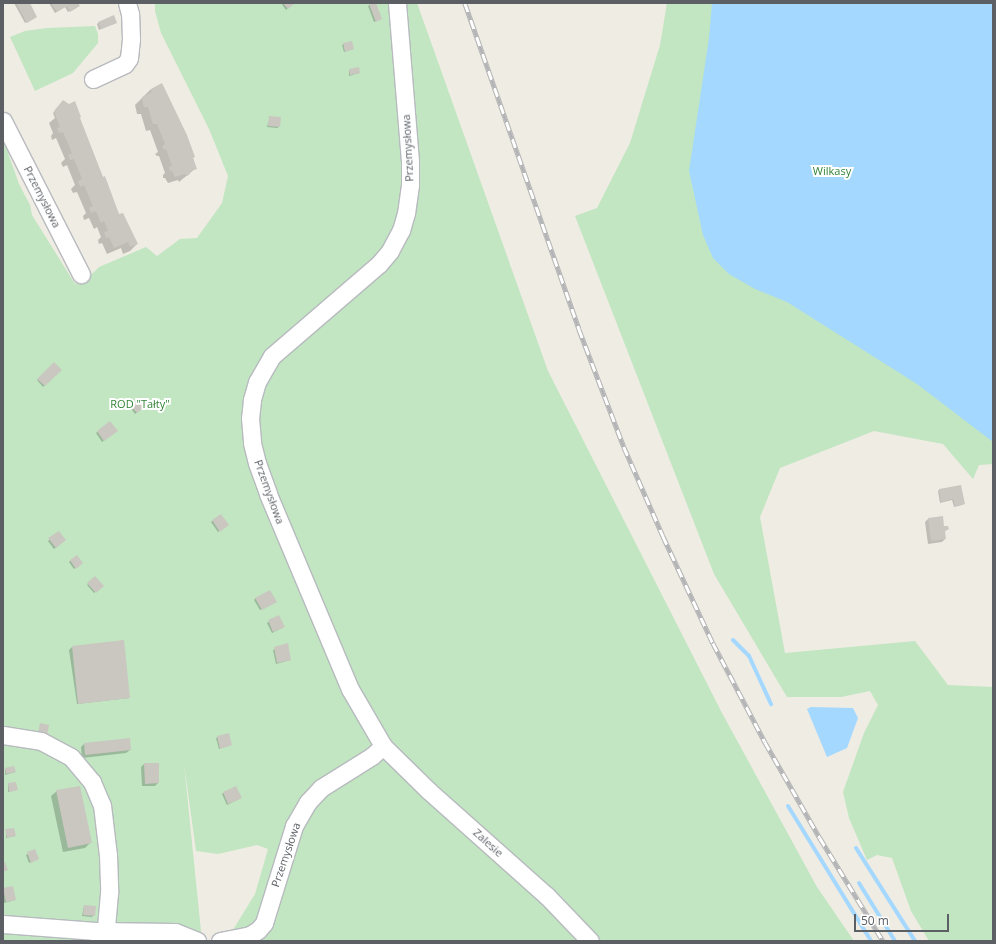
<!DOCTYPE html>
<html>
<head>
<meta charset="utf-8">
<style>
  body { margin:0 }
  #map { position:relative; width:996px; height:944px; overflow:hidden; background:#efece4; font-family:"Open Sans",sans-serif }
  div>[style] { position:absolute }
  .green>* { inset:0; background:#c1e6c1 }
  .water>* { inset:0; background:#a4d8ff }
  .shadow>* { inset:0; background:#0003 }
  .stream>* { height:4px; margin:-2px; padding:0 2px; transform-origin:2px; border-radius:2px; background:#a4d8ff }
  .building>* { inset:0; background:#cac7c1 }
  .roads { filter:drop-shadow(1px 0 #b7babe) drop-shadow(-1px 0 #b7babe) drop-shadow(0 1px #b7babe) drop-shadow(0 -1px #b7babe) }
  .minor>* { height:17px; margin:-8.5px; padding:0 8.5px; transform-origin:8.5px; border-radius:8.5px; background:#fff }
  .rail>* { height:4.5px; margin-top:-2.25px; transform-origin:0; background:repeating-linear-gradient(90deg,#fff 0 9px,#b3b4b5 0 18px); box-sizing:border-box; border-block:1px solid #b3b4b5 }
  span { translate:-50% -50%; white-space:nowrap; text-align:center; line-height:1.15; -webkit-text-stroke:4px #fff; paint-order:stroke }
  .street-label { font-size:11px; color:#5c6065 }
  .park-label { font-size:11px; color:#348438 }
  .frame { position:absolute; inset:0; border:4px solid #5c6065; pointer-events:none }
  .scale { position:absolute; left:854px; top:914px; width:95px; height:18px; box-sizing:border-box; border:2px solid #5c6065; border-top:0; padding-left:5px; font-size:12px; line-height:14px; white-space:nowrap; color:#5c6065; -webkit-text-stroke:3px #fff; paint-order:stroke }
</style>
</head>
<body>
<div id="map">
  <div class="green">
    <i style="clip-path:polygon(evenodd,155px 3px,417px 3px,548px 371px,722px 713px,817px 887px,854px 941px,220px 941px,261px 925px,228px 938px,255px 894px,268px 849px,257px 845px,218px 854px,196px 851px,184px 764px,202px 941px,3px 941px,3px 136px,8px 153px,19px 184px,30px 205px,32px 215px,75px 284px,88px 278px,99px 267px,146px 247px,157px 256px,180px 239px,197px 238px,222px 203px,228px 176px,209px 129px,161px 33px,155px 11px,155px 3px,406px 170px,398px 245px,272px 356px,378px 257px,400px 212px,406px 170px)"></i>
    <i style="clip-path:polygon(667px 3px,993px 3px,993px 464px,979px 465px,973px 479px,943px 444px,874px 431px,780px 468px,760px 517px,785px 653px,915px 641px,948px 685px,993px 687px,993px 941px,929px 941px,911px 911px,892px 858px,877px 855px,867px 860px,849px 818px,843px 792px,864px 733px,878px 705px,870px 691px,841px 697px,787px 697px,714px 574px,575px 216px,597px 208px,630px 143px,660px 45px)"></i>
    <i style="clip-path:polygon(95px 26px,98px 34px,98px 43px,73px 73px,35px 91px,10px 37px,25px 31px,47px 28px)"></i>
  </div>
  <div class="water">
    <i style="clip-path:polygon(712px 3px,993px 3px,993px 442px,917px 384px,787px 302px,755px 289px,729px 274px,713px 258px,703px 235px,689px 171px,709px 38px)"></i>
    <i style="clip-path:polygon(811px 707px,853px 708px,858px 718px,847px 748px,827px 757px,807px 709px)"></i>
  </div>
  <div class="shadow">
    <i style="clip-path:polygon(14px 3px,28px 3px,35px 18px,25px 23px)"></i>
    <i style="clip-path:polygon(49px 3px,77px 3px,77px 7px,68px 12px,65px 7px,55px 13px)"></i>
    <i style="clip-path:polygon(281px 3px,294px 3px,286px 10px)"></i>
    <i style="clip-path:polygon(370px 5px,381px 19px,379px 20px,374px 22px,368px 6px)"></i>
    <i style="clip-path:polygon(98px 23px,116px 23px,99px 30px,97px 24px)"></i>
    <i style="clip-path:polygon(344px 44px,353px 49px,344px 52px,342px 45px)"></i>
    <i style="clip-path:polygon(349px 70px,359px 73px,349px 76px)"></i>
    <i style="clip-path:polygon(151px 89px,186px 135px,196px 168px,179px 182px,178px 180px,168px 183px,165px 178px,163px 178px,163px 175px,165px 173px,159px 156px,157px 156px,155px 154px,158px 152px,150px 130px,146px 131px,141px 114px,137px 114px,135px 105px)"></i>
    <i style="clip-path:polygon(64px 101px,79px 118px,118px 216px,137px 244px,130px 251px,123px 254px,121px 248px,107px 254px,102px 243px,99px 244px,98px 240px,101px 237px,97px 227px,94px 229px,89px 218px,84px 220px,83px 216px,86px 213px,77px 192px,73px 193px,71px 189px,75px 185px,67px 165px,63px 167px,61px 163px,65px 159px,56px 138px,52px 140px,51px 136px,53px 133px,49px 123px,55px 118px,53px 113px)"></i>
    <i style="clip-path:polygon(270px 117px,280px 118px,278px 128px,267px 127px)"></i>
    <i style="clip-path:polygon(54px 363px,60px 370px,43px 387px,37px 380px)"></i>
    <i style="clip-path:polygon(140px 398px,146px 405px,135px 414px,130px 407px)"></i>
    <i style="clip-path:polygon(110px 423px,115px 432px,102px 442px,96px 433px)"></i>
    <i style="clip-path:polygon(960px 486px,964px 504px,962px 505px,954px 507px,952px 500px,940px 503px,938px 491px,939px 490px)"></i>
    <i style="clip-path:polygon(220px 515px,226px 526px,218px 532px,211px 522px)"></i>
    <i style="clip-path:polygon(928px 519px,948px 529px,944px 532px,945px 539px,942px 542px,928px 544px,925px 522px)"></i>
    <i style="clip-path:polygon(58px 532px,63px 542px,54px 549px,48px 541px)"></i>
    <i style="clip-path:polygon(76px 556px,82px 563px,74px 569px,69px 562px)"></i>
    <i style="clip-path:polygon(95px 578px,102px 586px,94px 593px,87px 585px)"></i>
    <i style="clip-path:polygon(256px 598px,274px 603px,260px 610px,254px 600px)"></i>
    <i style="clip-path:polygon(279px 616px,282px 628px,272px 633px,267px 623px)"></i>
    <i style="clip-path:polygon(287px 645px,290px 660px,276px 664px,273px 650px)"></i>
    <i style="clip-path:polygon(72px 647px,129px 698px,77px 704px,69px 650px)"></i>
    <i style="clip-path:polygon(228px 734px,231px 745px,219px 749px,216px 738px)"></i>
    <i style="clip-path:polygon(84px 744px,130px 750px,126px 753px,82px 758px,81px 747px)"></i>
    <i style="clip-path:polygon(144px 764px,158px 783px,155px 786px,142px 786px,141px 767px)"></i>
    <i style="clip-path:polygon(5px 769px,15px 772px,5px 775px)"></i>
    <i style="clip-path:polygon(8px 784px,16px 790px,8px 792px)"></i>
    <i style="clip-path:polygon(236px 787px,239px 799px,227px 805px,222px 794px)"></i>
    <i style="clip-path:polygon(57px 791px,90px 843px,85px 848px,63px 852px,51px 796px)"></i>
    <i style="clip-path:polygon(6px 830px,15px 836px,6px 838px)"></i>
    <i style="clip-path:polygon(34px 850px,38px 859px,29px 863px,26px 855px)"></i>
    <i style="clip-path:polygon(12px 887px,15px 900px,4px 903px,3px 889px)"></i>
    <i style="clip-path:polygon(84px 906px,94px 915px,92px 917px,82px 916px)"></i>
  </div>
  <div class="stream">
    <i style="left:733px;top:640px;width:23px;rotate:45deg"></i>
    <i style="left:749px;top:656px;width:53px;rotate:65.4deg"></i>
    <i style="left:788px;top:806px;width:158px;rotate:58.4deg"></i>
    <i style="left:856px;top:848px;width:110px;rotate:57.6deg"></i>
    <i style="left:859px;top:883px;width:68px;rotate:58.2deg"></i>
  </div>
  <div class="building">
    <i style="clip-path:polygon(16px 3px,30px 3px,37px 17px,27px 23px)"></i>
    <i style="clip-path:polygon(51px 3px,78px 3px,80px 6px,70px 12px,67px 6px,57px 12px)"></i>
    <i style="clip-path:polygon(283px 3px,295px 3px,288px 9px)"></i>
    <i style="clip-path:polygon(372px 3px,376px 3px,382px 19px,376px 22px,369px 4px)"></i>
    <i style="clip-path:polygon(114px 15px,117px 23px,101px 29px,98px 22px)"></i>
    <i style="clip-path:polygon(352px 41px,354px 49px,345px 52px,343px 43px)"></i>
    <i style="clip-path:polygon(359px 67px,360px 73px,350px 75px,349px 69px)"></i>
    <i style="clip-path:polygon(162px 83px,187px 135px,195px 157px,193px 158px,197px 169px,190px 171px,190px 174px,187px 176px,185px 174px,175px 177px,172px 171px,170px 171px,169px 167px,172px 166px,166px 149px,164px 150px,162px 147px,165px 144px,157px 124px,153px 124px,148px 107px,144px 107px,143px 104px,142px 97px,152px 92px,151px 89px)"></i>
    <i style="clip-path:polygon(63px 100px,69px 104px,75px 101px,81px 117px,80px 118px,103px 177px,105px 176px,119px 214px,123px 213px,138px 244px,130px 247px,128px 242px,114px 248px,109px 237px,106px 238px,104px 232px,108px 231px,104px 221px,101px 223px,96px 211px,91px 213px,89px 208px,93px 206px,84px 185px,80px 187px,78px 181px,82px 179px,74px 159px,70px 160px,68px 155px,72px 153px,63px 132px,59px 133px,57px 128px,60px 127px,54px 111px)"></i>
    <i style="clip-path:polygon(269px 116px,281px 117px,280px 127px,268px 126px)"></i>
    <i style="clip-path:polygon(54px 362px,62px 370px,45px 386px,37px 379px)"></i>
    <i style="clip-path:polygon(141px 397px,147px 405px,137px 413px,130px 405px)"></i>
    <i style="clip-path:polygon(110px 421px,118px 431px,104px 441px,97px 431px)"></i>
    <i style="clip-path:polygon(961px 485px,965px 504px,955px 506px,953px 499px,941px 502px,939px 489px)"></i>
    <i style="clip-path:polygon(221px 514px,229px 525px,220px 532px,212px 520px)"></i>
    <i style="clip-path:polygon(943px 516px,944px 526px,948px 526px,949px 529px,945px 531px,946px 539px,931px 541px,928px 518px)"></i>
    <i style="clip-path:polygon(59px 531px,66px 540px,56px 548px,48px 538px)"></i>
    <i style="clip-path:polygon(77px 555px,83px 563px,76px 569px,70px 560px)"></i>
    <i style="clip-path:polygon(95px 576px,104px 586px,96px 593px,87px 583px)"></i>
    <i style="clip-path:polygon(270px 590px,277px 602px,262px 610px,255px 598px)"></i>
    <i style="clip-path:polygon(279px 615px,285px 627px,273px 632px,268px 620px)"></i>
    <i style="clip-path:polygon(124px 640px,130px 698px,78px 704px,72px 646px)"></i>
    <i style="clip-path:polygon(288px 643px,291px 660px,277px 663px,274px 647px)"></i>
    <i style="clip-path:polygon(40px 723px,49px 725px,47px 735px,38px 733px)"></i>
    <i style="clip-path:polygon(229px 733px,232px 745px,220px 749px,217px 736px)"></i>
    <i style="clip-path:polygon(130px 738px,131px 750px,85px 755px,84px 743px)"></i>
    <i style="clip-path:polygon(144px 763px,159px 763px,159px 783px,145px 784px)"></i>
    <i style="clip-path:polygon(14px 766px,16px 772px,6px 774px,5px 768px)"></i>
    <i style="clip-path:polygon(16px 782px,18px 790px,9px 792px,8px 783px)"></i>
    <i style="clip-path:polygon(80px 786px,92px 843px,68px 848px,56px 790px)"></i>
    <i style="clip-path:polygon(236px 786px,242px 798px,228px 804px,223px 792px)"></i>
    <i style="clip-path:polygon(14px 828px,16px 836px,7px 838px,5px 829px)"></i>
    <i style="clip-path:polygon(35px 849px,39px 859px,31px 863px,27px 852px)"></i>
    <i style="clip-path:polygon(5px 862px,8px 870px,3px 872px,3px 863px)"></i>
    <i style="clip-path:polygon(13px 886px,16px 900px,6px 902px,3px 888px)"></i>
    <i style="clip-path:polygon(84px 905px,96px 906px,95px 916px,83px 915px)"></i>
  </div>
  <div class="roads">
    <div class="minor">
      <i style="left:397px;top:3px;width:159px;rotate:85.3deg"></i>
      <i style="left:410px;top:161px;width:24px;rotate:90deg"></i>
      <i style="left:410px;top:185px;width:28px;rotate:98deg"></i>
      <i style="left:406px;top:213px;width:18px;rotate:106deg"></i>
      <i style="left:401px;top:230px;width:24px;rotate:118deg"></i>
      <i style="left:390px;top:251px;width:17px;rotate:130deg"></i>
      <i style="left:379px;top:264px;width:141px;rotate:139.3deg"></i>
      <i style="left:272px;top:356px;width:30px;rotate:120deg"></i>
      <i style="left:257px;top:382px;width:19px;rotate:106deg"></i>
      <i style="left:252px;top:400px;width:18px;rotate:96deg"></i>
      <i style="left:250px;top:418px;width:25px;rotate:85deg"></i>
      <i style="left:252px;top:443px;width:21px;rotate:76deg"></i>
      <i style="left:257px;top:463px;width:33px;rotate:70deg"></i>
      <i style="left:268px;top:494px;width:212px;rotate:67.2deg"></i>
      <i style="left:350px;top:689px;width:66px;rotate:59.9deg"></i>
      <i style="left:383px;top:746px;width:64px;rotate:44.4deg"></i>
      <i style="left:429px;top:791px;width:158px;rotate:41.7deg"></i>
      <i style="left:547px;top:896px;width:62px;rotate:46.3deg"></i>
      <i style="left:93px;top:79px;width:35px;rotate:-25deg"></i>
      <i style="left:125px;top:64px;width:7px;rotate:-56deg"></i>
      <i style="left:129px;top:58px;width:19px;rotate:-84deg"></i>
      <i style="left:131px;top:39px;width:25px;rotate:-92deg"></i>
      <i style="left:130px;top:14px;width:11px;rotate:-105deg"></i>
      <i style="left:3px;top:121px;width:172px;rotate:63deg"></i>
      <i style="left:3px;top:735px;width:38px;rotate:9deg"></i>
      <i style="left:41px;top:741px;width:34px;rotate:28deg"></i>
      <i style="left:71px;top:757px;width:33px;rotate:50deg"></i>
      <i style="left:92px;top:782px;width:25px;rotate:67deg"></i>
      <i style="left:102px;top:805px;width:50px;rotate:83.2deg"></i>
      <i style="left:108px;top:855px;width:38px;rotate:88deg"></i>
      <i style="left:109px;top:893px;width:38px;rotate:95deg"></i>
      <i style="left:3px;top:924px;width:93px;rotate:4.3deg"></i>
      <i style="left:96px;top:931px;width:11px;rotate:63deg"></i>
      <i style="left:96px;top:931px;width:79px;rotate:0.7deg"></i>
      <i style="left:175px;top:932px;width:24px;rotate:22deg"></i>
      <i style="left:220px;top:941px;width:31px;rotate:-11deg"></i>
      <i style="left:250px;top:935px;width:9px;rotate:-32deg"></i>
      <i style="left:258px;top:930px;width:9px;rotate:-49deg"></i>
      <i style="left:264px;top:923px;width:102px;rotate:-72.8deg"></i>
      <i style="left:294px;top:826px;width:28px;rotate:-60deg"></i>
      <i style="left:308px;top:802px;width:19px;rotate:-47deg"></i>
      <i style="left:321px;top:788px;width:60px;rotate:-32.1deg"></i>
      <i style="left:372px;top:756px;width:15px;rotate:-42deg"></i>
    </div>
  </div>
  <div class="rail">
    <i style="left:465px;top:3px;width:345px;rotate:70.7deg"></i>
    <i style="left:579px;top:329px;width:126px;rotate:69.1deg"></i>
    <i style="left:624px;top:447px;width:97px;rotate:66.3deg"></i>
    <i style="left:663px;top:536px;width:118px;rotate:65deg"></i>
    <i style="left:713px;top:643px;width:112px;rotate:62.3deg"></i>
    <i style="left:765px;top:742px;width:111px;rotate:60.2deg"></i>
    <i style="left:820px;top:838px;width:121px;rotate:58.5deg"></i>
  </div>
  <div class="street-label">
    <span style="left:408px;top:148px;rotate:-93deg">Przemysłowa</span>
    <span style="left:42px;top:197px;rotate:63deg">Przemysłowa</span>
    <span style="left:269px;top:492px;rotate:70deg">Przemysłowa</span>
    <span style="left:488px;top:843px;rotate:42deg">Zalesie</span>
    <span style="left:286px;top:855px;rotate:-71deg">Przemysłowa</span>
  </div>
  <div class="park-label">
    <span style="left:832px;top:171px">Wilkasy</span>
    <span style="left:140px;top:404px">ROD "Tałty"</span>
  </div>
  <div class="frame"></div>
  <div class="scale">50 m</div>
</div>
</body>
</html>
